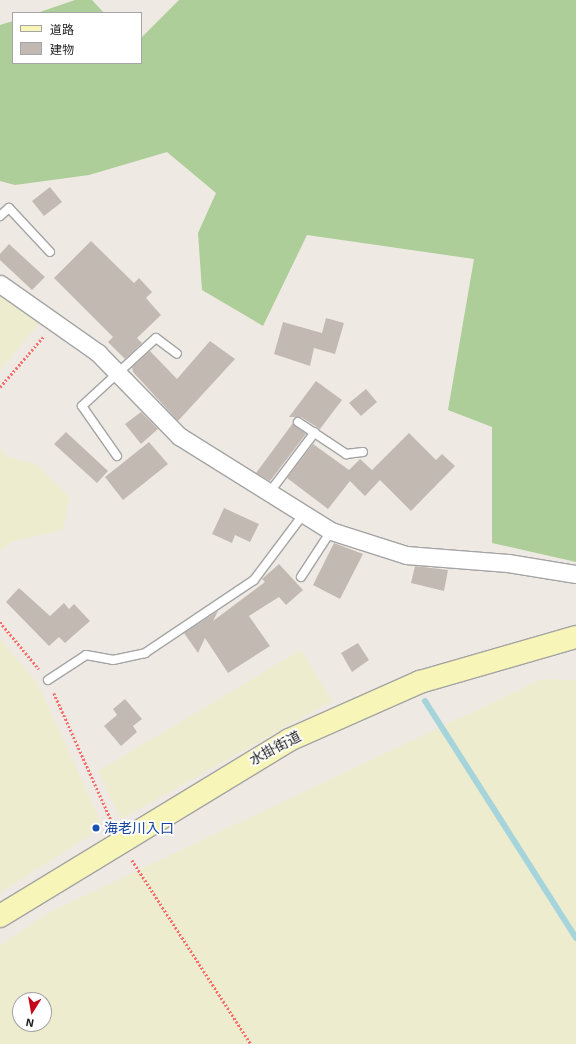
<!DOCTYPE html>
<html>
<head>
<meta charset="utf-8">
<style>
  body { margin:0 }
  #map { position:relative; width:576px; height:1044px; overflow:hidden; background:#eeeae3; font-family:"Exo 2","Noto Sans JP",sans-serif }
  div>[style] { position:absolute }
  .farmland>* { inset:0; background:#edeccf }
  .forest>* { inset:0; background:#adcd99 }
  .stream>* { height:6px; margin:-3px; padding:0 3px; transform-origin:3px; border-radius:3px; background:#a5d4db }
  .building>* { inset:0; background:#c3b9b3 }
  .path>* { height:2.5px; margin-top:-1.25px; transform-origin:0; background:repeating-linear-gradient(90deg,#f66e6c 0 2px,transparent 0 4px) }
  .roads { filter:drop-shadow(1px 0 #a4a4a4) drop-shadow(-1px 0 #a4a4a4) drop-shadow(0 1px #a4a4a4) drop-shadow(0 -1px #a4a4a4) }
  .service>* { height:8px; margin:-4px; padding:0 4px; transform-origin:4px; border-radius:4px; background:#fff }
  .minor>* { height:17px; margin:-8.5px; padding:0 8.5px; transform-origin:8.5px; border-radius:8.5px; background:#fff }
  .secondary>* { height:22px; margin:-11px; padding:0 11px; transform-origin:11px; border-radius:11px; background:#f8f5b8 }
  .dots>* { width:11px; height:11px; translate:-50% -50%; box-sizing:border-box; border:2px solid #fff; border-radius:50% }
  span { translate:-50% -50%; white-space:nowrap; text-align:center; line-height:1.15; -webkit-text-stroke:3.5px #fff; paint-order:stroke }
  .street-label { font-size:14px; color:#1d1d1d }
  .transit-label { font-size:14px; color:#164399 }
  .left { translate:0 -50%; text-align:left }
  .legend { position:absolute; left:12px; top:12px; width:130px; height:52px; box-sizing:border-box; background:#fff; border:1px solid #a5a5a5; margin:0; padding:5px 7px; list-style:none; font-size:12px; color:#1d1d1d }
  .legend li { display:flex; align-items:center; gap:8px; height:20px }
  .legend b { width:20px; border:1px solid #a5a5a5 }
  .north { position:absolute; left:12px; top:992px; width:40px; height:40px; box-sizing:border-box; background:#fff; border:1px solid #a5a5a5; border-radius:50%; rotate:191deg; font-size:11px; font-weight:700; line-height:16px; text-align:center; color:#1d1d1d }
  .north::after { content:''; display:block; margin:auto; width:14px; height:18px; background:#c60516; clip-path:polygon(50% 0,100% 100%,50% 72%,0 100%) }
</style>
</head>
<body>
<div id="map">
  <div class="farmland">
    <i style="clip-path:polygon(0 295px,40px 322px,0 370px)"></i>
    <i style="clip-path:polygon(0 448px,8px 457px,36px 464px,70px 497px,63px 530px,11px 542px,0 551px)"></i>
    <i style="clip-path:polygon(0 639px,38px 684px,103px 827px,0 893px)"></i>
    <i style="clip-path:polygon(301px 650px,332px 701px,121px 819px,98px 771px)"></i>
    <i style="clip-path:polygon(evenodd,542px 679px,576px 680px,576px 1044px,0 1044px,0 945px,48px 913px,542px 679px,20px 1000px,44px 1000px,44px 1024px,20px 1024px,20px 1000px)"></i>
  </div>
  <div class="forest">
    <i style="clip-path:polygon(75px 0,92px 0,104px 13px,37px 13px)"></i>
    <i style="clip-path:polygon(179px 0,576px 0,576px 562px,492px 543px,492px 427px,448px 410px,474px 259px,307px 235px,263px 326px,202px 290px,198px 233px,216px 193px,167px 152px,89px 175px,15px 185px,0 181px,0 25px,13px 21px,13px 63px,141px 63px,141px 38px)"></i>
  </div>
  <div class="stream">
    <i style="left:425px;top:701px;width:281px;rotate:57.5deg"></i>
  </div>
  <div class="building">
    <i style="clip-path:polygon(50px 187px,62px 202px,44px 216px,32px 201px)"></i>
    <i style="clip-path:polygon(91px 241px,134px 283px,139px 278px,152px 292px,146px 298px,161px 315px,137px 338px,142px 343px,125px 359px,108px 342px,113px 337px,54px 278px)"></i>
    <i style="clip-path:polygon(9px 244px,45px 277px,32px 290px,0 260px,0 254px)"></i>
    <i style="clip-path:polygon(326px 318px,344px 323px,335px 354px,314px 348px,310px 366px,274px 354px,283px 322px,322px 333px)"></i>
    <i style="clip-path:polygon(210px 341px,235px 359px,178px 421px,133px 372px,132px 367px,150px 351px,177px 379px)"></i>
    <i style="clip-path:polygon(316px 381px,342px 400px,320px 429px,301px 417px,289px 417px)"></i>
    <i style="clip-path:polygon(366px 389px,377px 402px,361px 416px,349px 403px)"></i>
    <i style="clip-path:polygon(141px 412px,158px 429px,141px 444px,125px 424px)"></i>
    <i style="clip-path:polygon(293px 423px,306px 434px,270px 481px,256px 473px)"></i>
    <i style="clip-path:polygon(66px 432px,108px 471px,97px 483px,54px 444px)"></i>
    <i style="clip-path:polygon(409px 433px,436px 460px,442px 454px,455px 466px,411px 511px,380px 480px,365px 496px,350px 481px,328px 509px,287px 478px,313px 444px,349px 470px,360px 459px,372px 470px)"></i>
    <i style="clip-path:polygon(149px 442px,168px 464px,123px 500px,105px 477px)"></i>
    <i style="clip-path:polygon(224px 508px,259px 524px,250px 542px,235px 535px,232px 543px,212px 534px)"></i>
    <i style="clip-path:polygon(334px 543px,363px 554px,340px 599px,313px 585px)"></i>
    <i style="clip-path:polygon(279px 564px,303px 590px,286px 605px,279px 597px,249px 616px,270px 646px,228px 673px,205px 638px,198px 653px,184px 633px,218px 611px,213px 621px,265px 582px,262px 579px)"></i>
    <i style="clip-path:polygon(415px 566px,448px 570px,444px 591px,411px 583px)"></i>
    <i style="clip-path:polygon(19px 588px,50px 616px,64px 603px,69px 609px,74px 604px,90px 621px,65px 643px,59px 637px,49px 646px,6px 602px)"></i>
    <i style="clip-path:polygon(358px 643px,369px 660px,352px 672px,341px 653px)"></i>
    <i style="clip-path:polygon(125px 699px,142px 719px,133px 726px,137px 732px,121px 746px,104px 726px,117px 715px,113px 709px)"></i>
  </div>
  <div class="path">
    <i style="left:0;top:387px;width:66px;rotate:-49.3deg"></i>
    <i style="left:0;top:622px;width:61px;rotate:50.3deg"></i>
    <i style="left:54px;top:693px;width:144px;rotate:65.8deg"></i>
    <i style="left:132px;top:860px;width:219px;rotate:57.1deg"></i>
  </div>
  <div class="roads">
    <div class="service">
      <i style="left:0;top:216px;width:12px;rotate:-42deg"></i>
      <i style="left:9px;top:208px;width:60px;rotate:47deg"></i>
      <i style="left:298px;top:422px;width:58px;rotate:33.7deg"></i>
      <i style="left:346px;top:454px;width:17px;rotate:-7deg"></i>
      <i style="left:117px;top:456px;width:61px;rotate:-125deg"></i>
      <i style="left:82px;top:406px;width:100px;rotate:-42.6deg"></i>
      <i style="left:156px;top:338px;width:26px;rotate:37deg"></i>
      <i style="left:269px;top:493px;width:76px;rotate:-53deg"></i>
      <i style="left:301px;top:577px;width:55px;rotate:-56.9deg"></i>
      <i style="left:48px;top:680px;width:45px;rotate:-33.3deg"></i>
      <i style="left:86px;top:655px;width:27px;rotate:10deg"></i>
      <i style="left:113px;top:660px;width:33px;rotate:-12deg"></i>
      <i style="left:145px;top:653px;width:131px;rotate:-33.8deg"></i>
      <i style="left:254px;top:580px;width:80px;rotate:-53.1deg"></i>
    </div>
    <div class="minor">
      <i style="left:0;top:284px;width:120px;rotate:35.1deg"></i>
      <i style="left:98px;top:353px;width:116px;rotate:45.7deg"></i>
      <i style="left:179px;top:436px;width:179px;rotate:32deg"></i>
      <i style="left:331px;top:531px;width:79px;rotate:17.7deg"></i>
      <i style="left:406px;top:555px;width:102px;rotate:4.5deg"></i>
      <i style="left:508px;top:563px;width:69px;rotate:9.2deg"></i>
    </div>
    <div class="secondary">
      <i style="left:0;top:916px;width:338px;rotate:-31.3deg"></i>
      <i style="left:289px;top:740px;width:143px;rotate:-23.9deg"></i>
      <i style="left:420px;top:682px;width:162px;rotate:-16.1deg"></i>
    </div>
  </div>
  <div class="dots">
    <i style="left:96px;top:828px;background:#1a4fb4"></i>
  </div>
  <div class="street-label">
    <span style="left:275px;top:748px;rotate:-28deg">水掛街道</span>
  </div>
  <div class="transit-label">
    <span class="left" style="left:104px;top:828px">海老川入口</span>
  </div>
  <ul class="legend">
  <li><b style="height:5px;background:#f8f5b8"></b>道路</li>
  <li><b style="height:11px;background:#c3b9b3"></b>建物</li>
  </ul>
  <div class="north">N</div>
</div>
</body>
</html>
